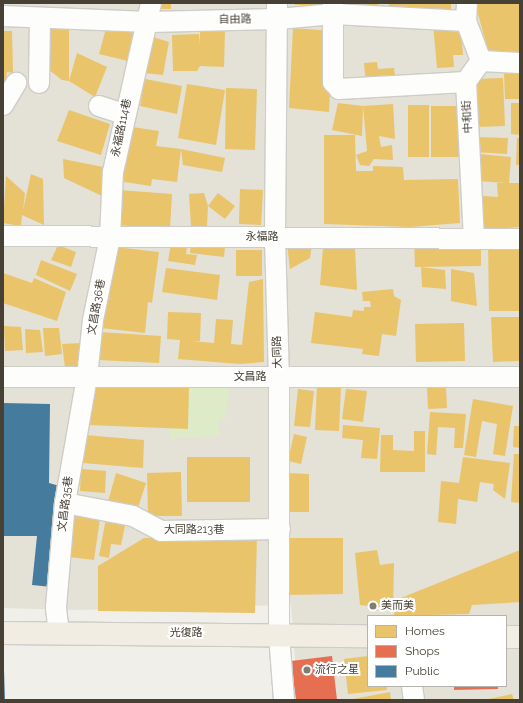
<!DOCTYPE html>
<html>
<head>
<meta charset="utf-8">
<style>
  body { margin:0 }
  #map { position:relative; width:523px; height:703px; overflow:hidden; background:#f0efe9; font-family:Raleway,"Noto Sans TC",sans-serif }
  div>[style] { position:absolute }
  .residential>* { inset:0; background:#e4e1d6 }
  .green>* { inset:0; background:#ddebc9 }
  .homes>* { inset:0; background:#e9c46a }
  .shops>* { inset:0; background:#e76f51 }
  .public>* { inset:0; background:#457b9d }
  .roads { filter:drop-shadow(1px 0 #ceccc6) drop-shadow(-1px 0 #ceccc6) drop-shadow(0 1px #ceccc6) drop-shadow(0 -1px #ceccc6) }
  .minor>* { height:20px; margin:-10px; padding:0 10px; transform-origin:10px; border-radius:10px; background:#fdfdfc }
  .major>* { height:22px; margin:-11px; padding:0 11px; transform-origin:11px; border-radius:11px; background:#f1ede3 }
  .dots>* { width:11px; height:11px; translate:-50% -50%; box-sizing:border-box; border:2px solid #fff; border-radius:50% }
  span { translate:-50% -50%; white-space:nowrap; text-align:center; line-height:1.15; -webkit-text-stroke:4px #fff; paint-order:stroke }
  .street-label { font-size:11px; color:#464035 }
  .poi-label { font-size:11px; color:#464035 }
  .left { translate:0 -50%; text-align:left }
  .frame { position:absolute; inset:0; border:4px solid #464035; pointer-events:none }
  .legend { position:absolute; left:367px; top:615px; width:140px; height:72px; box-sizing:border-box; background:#fff; border:1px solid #b5b3ae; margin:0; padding:5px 7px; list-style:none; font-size:12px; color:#464035 }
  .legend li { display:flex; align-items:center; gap:8px; height:20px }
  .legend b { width:20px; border:1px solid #b5b3ae }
</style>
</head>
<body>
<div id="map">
  <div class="residential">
    <i style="clip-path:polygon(evenodd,3px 3px,520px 3px,520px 700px,298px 700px,291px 605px,74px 610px,3px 608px,3px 3px,368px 616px,506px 616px,506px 686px,368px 686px,368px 616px)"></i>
  </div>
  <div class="green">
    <i style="clip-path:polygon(182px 378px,230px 379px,225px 420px,218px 420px,220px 436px,170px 439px,170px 423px)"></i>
  </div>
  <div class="homes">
    <i style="clip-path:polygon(158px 3px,171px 3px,171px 9px,158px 9px)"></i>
    <i style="clip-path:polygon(295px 3px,328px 3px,328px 6px,295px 5px)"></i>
    <i style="clip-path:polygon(336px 3px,378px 3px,378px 7px,336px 8px)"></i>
    <i style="clip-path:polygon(389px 3px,451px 3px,451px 11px,388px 10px)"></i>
    <i style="clip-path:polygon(475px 3px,519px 3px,520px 55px,489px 54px)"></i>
    <i style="clip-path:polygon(49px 22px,69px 22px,69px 81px,62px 80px,48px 69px)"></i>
    <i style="clip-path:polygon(433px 24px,461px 30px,463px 55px,453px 55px,454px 67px,437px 68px)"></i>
    <i style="clip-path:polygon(107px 25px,136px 33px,128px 61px,99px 54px)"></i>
    <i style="clip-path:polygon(293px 28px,333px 31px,329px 112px,289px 108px)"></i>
    <i style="clip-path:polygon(200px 29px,225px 30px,224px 67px,200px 66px,197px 71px,173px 71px,172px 35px,199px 34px,200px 45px)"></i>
    <i style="clip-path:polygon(3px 31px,12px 31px,13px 73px,7px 72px,4px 96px)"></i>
    <i style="clip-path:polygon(153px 37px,169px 42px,163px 75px,144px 73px)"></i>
    <i style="clip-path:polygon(77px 53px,107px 67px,95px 97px,69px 81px)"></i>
    <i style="clip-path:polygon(377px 62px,378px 69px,394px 68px,396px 82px,366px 84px,364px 63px)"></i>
    <i style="clip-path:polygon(504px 72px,520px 72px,520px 99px,505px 99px)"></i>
    <i style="clip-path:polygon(503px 78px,505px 126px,476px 127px,474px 79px)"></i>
    <i style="clip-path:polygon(145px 79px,182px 86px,177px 114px,140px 106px)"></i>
    <i style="clip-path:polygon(187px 84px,225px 90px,216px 145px,178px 138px)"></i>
    <i style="clip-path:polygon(226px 88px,257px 89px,255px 150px,225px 149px)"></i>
    <i style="clip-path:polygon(338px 103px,363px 106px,362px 136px,332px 130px)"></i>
    <i style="clip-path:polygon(511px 103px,520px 103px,520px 135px,511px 134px)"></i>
    <i style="clip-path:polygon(393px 104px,395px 139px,379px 136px,381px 147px,392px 145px,393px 160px,374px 159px,369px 166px,360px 165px,356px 155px,367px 151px,363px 106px)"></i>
    <i style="clip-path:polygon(408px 105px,429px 105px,429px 157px,408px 157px)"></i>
    <i style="clip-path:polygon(431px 106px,465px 106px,465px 157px,431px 157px)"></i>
    <i style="clip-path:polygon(69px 110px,110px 124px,101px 155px,57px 141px)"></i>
    <i style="clip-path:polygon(126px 126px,159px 131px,156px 146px,181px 149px,225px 158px,222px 172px,183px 165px,181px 149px,177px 182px,152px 179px,151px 186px,118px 181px)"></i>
    <i style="clip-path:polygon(324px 135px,355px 135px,356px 171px,373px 171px,373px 166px,403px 167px,404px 180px,458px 179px,460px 223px,410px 227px,324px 224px)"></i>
    <i style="clip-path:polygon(475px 137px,508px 138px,507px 154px,474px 152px)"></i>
    <i style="clip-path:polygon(517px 138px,520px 138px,520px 165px,516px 165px)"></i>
    <i style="clip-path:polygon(480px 154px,511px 157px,509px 183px,520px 183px,520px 227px,486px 230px,477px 219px,476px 207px,483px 196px,498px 197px,497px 183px,506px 183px,478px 181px)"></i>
    <i style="clip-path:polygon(63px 159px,108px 168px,102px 196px,64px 178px)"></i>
    <i style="clip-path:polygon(31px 174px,43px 179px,44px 225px,22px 215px,21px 226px,3px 223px,6px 176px,25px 193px,23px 210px)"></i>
    <i style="clip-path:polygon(240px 189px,263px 190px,261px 225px,239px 224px)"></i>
    <i style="clip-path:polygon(119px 190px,172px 194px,170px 229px,117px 225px)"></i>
    <i style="clip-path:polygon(204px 193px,208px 206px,207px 226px,191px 226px,189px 194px)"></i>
    <i style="clip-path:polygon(218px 193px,235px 206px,225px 219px,208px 206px)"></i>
    <i style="clip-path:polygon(414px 239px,481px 239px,481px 266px,415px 267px)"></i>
    <i style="clip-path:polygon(488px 241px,520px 241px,520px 311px,489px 311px)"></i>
    <i style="clip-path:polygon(191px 242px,225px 246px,224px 257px,190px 253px)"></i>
    <i style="clip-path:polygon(287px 243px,312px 244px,310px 258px,290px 269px)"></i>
    <i style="clip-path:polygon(171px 244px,187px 246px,186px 254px,197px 255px,195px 265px,168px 261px)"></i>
    <i style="clip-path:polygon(58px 245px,76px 252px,71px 267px,51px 260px)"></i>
    <i style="clip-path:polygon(115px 247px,159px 252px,152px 303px,148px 302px,145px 333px,101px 328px,104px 298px,114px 299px,109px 298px)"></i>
    <i style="clip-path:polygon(323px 248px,355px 248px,357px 290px,320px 285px)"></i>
    <i style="clip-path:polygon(236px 250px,262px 250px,262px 276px,236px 276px)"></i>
    <i style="clip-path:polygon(41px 260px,77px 274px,70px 291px,36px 275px)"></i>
    <i style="clip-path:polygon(421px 267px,445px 270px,446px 289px,422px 287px)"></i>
    <i style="clip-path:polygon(166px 268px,220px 275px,217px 300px,162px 292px)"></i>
    <i style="clip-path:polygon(451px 269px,474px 273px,477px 306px,451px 301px)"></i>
    <i style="clip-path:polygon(3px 273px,32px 283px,34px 278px,66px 292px,57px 321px,3px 303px)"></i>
    <i style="clip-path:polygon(263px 279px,264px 362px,240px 364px,178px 359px,180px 340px,167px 339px,168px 312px,201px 313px,200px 341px,192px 341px,214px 343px,216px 319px,233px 320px,231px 344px,242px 345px,249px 282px)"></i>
    <i style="clip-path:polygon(393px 289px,394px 296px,401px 300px,396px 336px,382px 334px,379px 356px,362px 354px,363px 349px,311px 343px,315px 312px,352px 317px,353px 310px,364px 311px,364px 307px,371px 307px,370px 301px,363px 301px,362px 292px)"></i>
    <i style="clip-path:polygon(491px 317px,520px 317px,520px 361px,493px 362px)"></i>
    <i style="clip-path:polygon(464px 323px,465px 361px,416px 362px,415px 324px)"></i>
    <i style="clip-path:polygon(4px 326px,21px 327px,23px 350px,5px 351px)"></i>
    <i style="clip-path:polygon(43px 328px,59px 328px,62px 354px,45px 356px)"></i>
    <i style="clip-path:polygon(25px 329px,40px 330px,43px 352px,26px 353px)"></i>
    <i style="clip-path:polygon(100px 332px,161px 336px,159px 363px,98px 360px)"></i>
    <i style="clip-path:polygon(81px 343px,83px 367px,65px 367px,62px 344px)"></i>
    <i style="clip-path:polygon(98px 383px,189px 386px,188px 429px,89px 425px,90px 390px)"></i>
    <i style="clip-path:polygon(317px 385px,341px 387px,339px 431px,315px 430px)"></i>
    <i style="clip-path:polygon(427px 388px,446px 388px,447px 408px,428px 409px)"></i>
    <i style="clip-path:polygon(298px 389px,314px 391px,310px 427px,294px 426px)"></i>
    <i style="clip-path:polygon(346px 389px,367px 391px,363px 422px,342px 419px)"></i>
    <i style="clip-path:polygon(473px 399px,513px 406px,505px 456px,493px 454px,497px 424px,482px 421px,476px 457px,464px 455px)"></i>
    <i style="clip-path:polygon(430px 412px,466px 414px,463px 448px,454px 448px,455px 428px,438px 427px,436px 455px,427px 454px)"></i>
    <i style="clip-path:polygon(343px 425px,380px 428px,377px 459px,361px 458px,363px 440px,342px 438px)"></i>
    <i style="clip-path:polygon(514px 426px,520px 426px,520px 448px,513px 447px)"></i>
    <i style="clip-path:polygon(414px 431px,425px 431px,425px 472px,380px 472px,381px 435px,393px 435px,393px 450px,414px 451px)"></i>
    <i style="clip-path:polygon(294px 434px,307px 437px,301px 464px,288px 461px)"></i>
    <i style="clip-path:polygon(85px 435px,144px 440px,143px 468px,83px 463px)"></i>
    <i style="clip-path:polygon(514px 454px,520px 454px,520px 503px,511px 502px)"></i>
    <i style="clip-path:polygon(187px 457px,250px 457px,250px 502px,187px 502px)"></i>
    <i style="clip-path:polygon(463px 457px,510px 463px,505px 499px,493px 490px,494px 484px,480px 482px,477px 502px,458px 499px,456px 524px,438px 522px,441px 481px,459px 483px)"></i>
    <i style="clip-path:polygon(81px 469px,106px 471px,105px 493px,80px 491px)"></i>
    <i style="clip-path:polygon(181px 472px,182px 516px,148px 516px,147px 473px)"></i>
    <i style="clip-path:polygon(116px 473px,146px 483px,136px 514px,107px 505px)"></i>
    <i style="clip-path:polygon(286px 473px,309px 474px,309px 512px,286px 512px)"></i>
    <i style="clip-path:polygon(75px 509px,101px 512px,94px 560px,69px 557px)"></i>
    <i style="clip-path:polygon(106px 518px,126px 521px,121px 545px,111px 544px,109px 558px,99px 556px)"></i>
    <i style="clip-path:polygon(257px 536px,255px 613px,98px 611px,98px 566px,144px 538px)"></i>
    <i style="clip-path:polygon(284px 538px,343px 538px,343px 594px,285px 595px)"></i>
    <i style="clip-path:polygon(377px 550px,380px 565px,394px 563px,393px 609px,360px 605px,355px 553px)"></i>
    <i style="clip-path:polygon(520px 550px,520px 602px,472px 605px,469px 614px,394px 616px,396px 600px)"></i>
    <i style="clip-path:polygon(368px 656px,368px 686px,386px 686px,387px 690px,348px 694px,344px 659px)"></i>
    <i style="clip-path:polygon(390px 692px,391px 700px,353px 700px,353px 699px)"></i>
    <i style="clip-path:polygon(512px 694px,514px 700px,489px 700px,489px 699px)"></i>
  </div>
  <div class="shops">
    <i style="clip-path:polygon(332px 656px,337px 700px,296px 700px,291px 661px)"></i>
    <i style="clip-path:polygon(454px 686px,498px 686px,498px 689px,454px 690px)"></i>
  </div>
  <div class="public">
    <i style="clip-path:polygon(3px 403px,50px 404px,49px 483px,63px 487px,52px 587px,32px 585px,37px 536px,3px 536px)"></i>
    <i style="clip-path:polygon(3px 670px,4px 670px,5px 700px,3px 700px)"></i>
  </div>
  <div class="roads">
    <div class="minor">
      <i style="left:277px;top:3px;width:234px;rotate:90.5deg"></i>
      <i style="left:275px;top:237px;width:140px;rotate:88.4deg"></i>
      <i style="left:279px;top:377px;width:258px;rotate:90deg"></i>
      <i style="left:279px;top:635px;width:65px;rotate:85.6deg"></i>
      <i style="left:333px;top:3px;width:79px;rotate:90deg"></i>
      <i style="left:333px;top:82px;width:9px;rotate:49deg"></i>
      <i style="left:339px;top:89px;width:127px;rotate:-3.2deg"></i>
      <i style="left:467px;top:3px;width:18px;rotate:93deg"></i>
      <i style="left:466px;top:21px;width:43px;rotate:69.4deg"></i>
      <i style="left:481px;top:61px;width:26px;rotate:126deg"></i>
      <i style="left:466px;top:82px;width:157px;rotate:87.1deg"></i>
      <i style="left:3px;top:16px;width:146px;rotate:2.4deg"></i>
      <i style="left:149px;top:22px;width:129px;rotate:-1.3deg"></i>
      <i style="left:278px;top:19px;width:56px;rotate:-5.1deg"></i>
      <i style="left:334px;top:14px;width:132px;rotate:3deg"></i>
      <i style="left:481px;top:61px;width:39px;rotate:3deg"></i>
      <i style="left:39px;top:83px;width:65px;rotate:-89.1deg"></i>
      <i style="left:3px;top:105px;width:26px;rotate:-59deg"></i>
      <i style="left:99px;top:106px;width:26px;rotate:18deg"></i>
      <i style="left:3px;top:236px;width:517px;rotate:0.33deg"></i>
      <i style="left:3px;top:377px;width:517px"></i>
      <i style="left:65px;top:503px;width:69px;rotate:10.8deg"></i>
      <i style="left:133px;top:516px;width:32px;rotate:28deg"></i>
      <i style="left:161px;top:531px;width:119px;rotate:-1deg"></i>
      <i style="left:59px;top:633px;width:26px;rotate:-97deg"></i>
      <i style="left:56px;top:607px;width:104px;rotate:-85.1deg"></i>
      <i style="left:65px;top:503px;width:128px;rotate:-80.1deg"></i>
      <i style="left:87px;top:377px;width:57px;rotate:-84deg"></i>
      <i style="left:93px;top:320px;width:85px;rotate:-78.4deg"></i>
      <i style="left:110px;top:237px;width:65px;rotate:-87.4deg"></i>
      <i style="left:113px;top:172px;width:173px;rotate:-77.3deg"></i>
      <i style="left:412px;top:686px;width:14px;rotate:82deg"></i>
    </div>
    <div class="major">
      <i style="left:3px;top:633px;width:365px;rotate:0.5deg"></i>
      <i style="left:506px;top:637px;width:14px"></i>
    </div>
  </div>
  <div class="dots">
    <i style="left:373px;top:606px;background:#827d74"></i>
    <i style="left:307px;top:670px;background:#827d74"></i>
  </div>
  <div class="street-label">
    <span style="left:235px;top:20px;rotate:-1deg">自由路</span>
    <span style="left:468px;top:117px;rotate:-93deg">中和街</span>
    <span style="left:122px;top:128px;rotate:-78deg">永福路114巷</span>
    <span style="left:262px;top:237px">永福路</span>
    <span style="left:97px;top:307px;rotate:-80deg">文昌路36巷</span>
    <span style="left:278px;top:352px;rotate:-92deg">大同路</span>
    <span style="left:250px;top:377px">文昌路</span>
    <span style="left:66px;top:504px;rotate:-83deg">文昌路35巷</span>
    <span style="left:194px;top:530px">大同路213巷</span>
    <span style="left:186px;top:633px">光復路</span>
  </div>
  <div class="poi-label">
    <span class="left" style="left:381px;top:606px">美而美</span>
    <span class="left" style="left:315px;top:670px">流行之星</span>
  </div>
  <div class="frame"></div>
  <ul class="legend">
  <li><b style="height:11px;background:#e9c46a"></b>Homes</li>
  <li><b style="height:11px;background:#e76f51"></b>Shops</li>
  <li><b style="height:11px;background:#457b9d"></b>Public</li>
  </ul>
</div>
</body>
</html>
